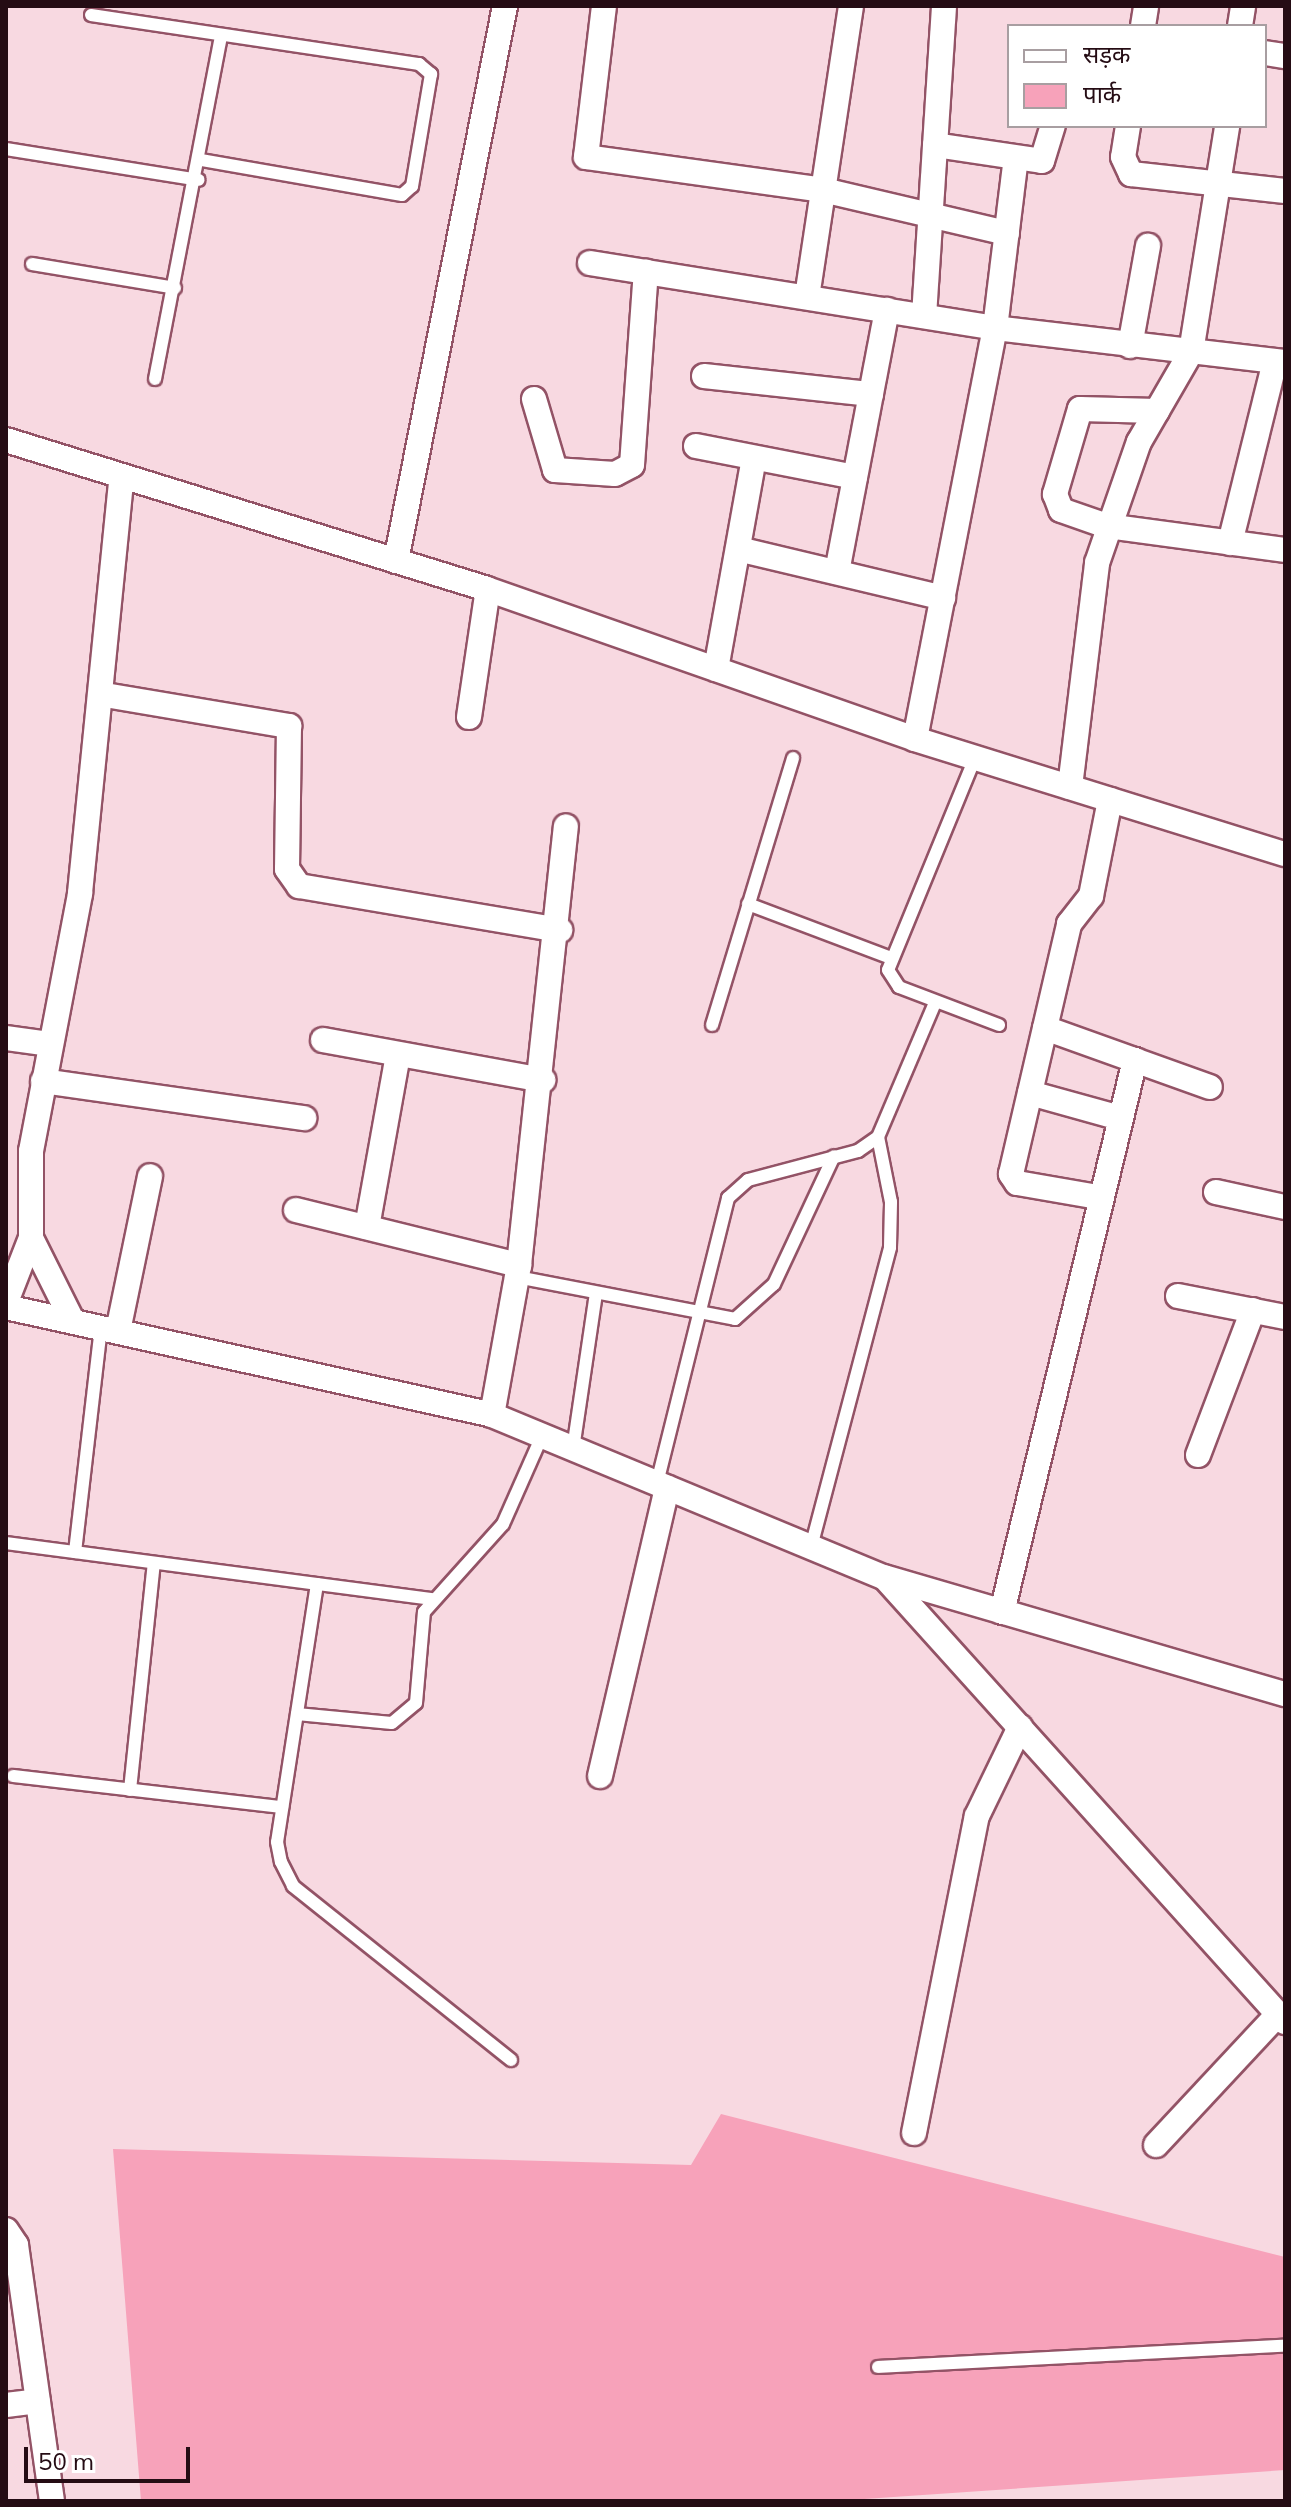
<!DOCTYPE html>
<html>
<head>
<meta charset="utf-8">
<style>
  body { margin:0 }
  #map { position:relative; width:1291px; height:2507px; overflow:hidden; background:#f8d9e1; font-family:Mulish,"Noto Sans Devanagari",sans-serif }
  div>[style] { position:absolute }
  .green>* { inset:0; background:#f7a2ba }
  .roads { filter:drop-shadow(2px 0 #935366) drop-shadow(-2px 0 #935366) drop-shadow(0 2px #935366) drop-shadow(0 -2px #935366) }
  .service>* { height:12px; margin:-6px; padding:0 6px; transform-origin:6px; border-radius:6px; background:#fff }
  .minor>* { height:24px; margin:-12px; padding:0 12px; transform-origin:12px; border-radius:12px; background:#fff }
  span { translate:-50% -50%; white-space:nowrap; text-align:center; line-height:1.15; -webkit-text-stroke:6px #fff; paint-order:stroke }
  .frame { position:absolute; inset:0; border:8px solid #250c14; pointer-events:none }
  .legend { position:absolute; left:1007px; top:24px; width:260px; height:104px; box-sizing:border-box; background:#fff; border:2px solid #a89ea1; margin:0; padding:10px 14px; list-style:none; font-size:24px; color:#250c14 }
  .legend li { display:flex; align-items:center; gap:16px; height:40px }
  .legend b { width:40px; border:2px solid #a89ea1 }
  .scale { position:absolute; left:24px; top:2447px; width:166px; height:36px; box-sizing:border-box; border:4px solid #250c14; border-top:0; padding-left:10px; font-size:24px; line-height:28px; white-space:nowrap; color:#250c14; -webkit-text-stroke:6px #fff; paint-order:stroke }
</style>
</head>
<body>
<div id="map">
  <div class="green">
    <i style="clip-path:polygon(721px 2114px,1285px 2257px,1285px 2470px,835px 2501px,141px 2501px,113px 2149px,691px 2165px)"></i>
  </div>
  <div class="roads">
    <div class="service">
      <i style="left:91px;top:15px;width:332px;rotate:8.5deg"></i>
      <i style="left:419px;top:64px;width:16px;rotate:40deg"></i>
      <i style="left:431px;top:74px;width:114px;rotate:99.6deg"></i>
      <i style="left:412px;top:186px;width:13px;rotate:138deg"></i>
      <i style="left:402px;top:195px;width:203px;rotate:-170.1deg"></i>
      <i style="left:6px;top:149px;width:195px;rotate:9.1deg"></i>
      <i style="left:32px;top:264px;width:145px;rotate:9.5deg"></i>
      <i style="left:155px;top:379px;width:350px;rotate:-79.1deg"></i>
      <i style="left:975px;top:758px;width:229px;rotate:112.3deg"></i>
      <i style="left:888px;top:970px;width:20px;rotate:57deg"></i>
      <i style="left:899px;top:987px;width:107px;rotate:20.8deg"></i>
      <i style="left:748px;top:904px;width:153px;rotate:20.7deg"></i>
      <i style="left:712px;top:1025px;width:279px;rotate:-73.1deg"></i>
      <i style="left:517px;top:1277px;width:222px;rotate:10.9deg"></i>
      <i style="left:735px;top:1319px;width:52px;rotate:-41.9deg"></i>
      <i style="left:774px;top:1284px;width:141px;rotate:-64.9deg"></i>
      <i style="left:573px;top:1449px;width:157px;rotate:-81.6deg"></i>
      <i style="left:657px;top:1483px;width:294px;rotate:-76deg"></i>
      <i style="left:728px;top:1198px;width:27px;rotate:-42deg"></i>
      <i style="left:748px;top:1180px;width:114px;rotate:-14.8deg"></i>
      <i style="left:858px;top:1151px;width:24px;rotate:-35deg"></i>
      <i style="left:878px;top:1137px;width:146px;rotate:-67deg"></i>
      <i style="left:6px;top:1543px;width:430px;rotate:7.5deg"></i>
      <i style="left:811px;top:1547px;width:310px;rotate:-75.2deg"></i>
      <i style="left:890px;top:1247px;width:45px;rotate:-88.7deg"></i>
      <i style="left:891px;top:1202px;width:66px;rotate:-101.3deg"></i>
      <i style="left:75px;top:1552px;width:226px;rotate:-83.4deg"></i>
      <i style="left:317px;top:1584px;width:261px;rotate:98.8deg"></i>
      <i style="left:277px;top:1842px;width:20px;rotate:79deg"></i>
      <i style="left:281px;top:1862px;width:27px;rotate:63deg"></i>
      <i style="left:293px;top:1886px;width:279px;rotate:38.6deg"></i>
      <i style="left:297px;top:1714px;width:95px;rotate:5.4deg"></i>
      <i style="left:392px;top:1723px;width:31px;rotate:-40deg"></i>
      <i style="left:416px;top:1703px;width:91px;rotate:-85deg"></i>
      <i style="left:424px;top:1612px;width:118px;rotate:-48.1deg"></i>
      <i style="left:503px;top:1524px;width:96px;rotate:-66.1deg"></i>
      <i style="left:13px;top:1776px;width:271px;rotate:6.6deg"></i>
      <i style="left:130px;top:1790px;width:228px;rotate:-84deg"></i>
      <i style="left:878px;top:2367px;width:408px;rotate:-3deg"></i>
    </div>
    <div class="minor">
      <i style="left:604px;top:6px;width:152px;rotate:96.8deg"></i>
      <i style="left:586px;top:157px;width:239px;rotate:7.9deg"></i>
      <i style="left:823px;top:190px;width:189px;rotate:13.2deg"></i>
      <i style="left:1143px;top:26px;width:20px;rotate:-81deg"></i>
      <i style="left:1240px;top:26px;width:20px;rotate:-81deg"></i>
      <i style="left:1265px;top:53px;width:20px;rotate:9deg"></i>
      <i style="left:1128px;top:126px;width:31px;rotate:99deg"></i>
      <i style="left:1123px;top:157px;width:19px;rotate:65deg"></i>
      <i style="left:1131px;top:174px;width:155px;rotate:6.3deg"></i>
      <i style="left:935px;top:145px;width:108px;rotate:8.5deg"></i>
      <i style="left:1042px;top:161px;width:37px;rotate:-73deg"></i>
      <i style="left:590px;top:263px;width:410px;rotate:9.1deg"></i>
      <i style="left:995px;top:328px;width:292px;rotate:6.7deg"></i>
      <i style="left:807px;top:297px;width:294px;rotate:-81.4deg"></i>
      <i style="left:924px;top:316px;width:311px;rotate:-86.3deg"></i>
      <i style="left:1130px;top:346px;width:102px;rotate:-79.8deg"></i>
      <i style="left:704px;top:376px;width:168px;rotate:6.2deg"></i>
      <i style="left:534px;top:399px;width:74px;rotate:73.5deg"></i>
      <i style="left:555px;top:470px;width:60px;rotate:3.8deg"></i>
      <i style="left:615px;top:474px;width:19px;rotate:-28deg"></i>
      <i style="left:632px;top:465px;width:194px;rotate:-85.9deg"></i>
      <i style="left:1157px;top:411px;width:77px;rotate:-178.5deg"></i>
      <i style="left:1080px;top:409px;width:89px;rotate:106.4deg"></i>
      <i style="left:1055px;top:494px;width:17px;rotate:69deg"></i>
      <i style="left:1061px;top:510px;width:49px;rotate:19.2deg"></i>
      <i style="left:1107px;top:526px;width:180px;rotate:7.7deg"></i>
      <i style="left:6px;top:440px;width:500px;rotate:17.2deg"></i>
      <i style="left:484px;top:588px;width:457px;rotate:19.3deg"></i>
      <i style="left:915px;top:739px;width:387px;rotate:17.3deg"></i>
      <i style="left:696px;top:446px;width:162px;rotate:11deg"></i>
      <i style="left:1230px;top:543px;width:187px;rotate:-76.1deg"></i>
      <i style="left:738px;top:549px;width:211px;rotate:13.4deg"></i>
      <i style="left:396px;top:561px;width:566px;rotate:-78.89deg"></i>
      <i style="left:837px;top:572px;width:267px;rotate:-79.2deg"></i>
      <i style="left:716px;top:669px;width:214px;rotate:-79.8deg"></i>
      <i style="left:105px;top:695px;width:187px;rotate:9.6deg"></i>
      <i style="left:289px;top:726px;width:143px;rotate:90.8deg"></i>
      <i style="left:287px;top:869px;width:21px;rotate:55deg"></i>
      <i style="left:299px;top:886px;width:265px;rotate:9.6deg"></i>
      <i style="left:469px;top:717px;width:129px;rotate:-81.6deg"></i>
      <i style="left:915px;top:739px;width:419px;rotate:-79deg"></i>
      <i style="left:995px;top:328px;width:171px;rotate:-83deg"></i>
      <i style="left:1070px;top:787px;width:226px;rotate:-83.1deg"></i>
      <i style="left:1097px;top:563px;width:128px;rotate:-70.9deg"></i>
      <i style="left:1139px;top:442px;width:104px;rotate:-60deg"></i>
      <i style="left:1191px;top:352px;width:229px;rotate:-80.9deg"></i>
      <i style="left:1045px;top:1028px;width:175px;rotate:19.7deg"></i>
      <i style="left:6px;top:1038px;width:44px;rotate:7.8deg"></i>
      <i style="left:323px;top:1040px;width:224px;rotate:10.3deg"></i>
      <i style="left:43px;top:1081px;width:264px;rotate:8.1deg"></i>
      <i style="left:1030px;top:1093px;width:93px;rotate:15.5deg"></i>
      <i style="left:1216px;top:1192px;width:71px;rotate:12.3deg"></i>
      <i style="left:1098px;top:1197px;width:82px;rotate:-170.2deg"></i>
      <i style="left:1017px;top:1183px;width:11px;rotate:-124deg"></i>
      <i style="left:1011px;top:1174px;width:257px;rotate:-76.9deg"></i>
      <i style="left:1069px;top:924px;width:36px;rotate:-52deg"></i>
      <i style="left:1091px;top:896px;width:98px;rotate:-78.8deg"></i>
      <i style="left:296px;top:1210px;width:230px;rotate:13.9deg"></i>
      <i style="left:367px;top:1227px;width:175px;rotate:-79.8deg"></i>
      <i style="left:31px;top:1238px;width:92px;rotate:63.4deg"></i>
      <i style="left:1178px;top:1296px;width:109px;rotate:11.1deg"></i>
      <i style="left:6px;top:1302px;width:69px;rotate:-68.7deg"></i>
      <i style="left:31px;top:1238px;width:87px;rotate:-90deg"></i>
      <i style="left:31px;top:1151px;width:263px;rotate:-79.2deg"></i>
      <i style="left:80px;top:893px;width:415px;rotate:-84.3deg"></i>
      <i style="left:6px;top:1307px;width:498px;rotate:12.5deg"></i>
      <i style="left:492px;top:1415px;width:424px;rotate:22.5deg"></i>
      <i style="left:884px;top:1577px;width:418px;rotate:16.3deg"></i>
      <i style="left:118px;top:1331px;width:158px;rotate:-78.3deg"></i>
      <i style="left:492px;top:1415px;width:152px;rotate:-79.8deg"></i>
      <i style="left:519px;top:1265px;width:441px;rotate:-83.9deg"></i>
      <i style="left:1198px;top:1455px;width:155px;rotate:-69.2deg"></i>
      <i style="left:885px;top:1578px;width:598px;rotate:47.98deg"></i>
      <i style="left:1002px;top:1612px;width:568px;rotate:-76.45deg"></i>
      <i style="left:600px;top:1776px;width:296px;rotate:-76.9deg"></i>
      <i style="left:914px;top:2133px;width:323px;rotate:-78.8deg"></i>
      <i style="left:977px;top:1816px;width:99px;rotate:-64.2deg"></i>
      <i style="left:1156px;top:2145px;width:179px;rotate:-47deg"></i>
      <i style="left:6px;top:2230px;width:18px;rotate:56deg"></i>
      <i style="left:16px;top:2245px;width:259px;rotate:82deg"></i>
      <i style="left:6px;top:2405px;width:32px;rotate:-7deg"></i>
    </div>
  </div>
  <div class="frame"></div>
  <ul class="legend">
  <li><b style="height:10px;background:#fff"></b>सड़क</li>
  <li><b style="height:22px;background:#f7a2ba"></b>पार्क</li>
  </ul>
  <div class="scale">50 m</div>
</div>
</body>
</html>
